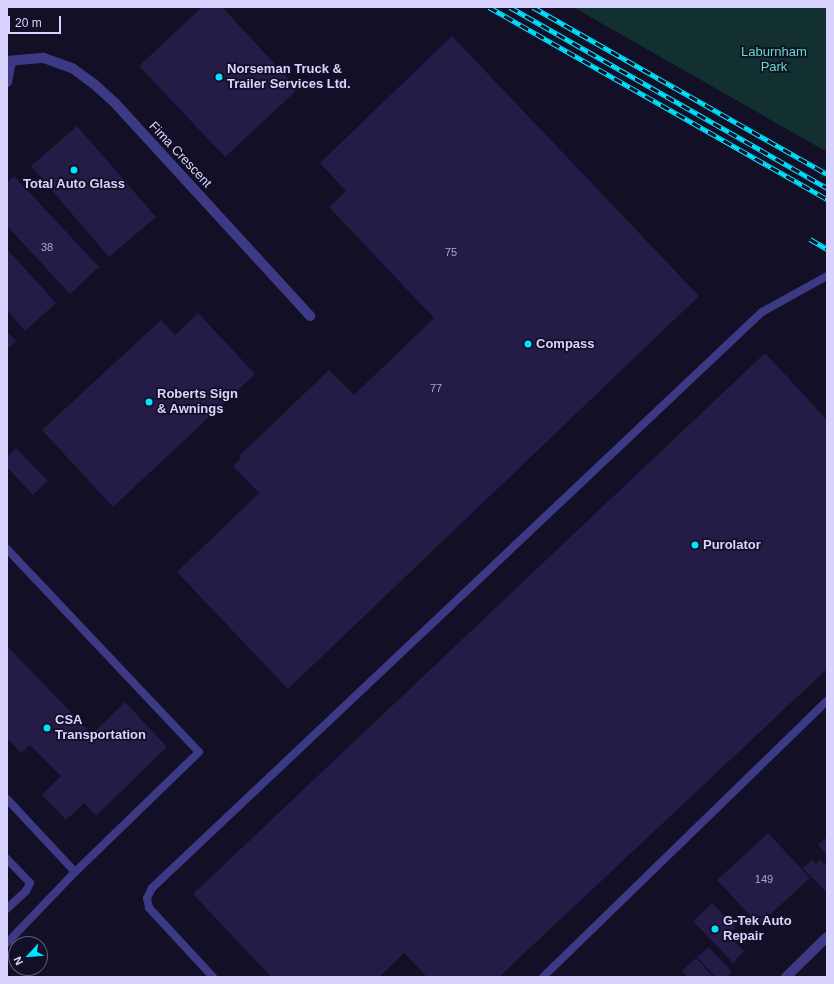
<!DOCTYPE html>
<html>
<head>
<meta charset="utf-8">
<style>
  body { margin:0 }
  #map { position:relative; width:834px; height:984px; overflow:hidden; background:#130f26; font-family:Helvetica,sans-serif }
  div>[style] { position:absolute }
  .green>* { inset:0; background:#12302f }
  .building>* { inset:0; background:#241b47 }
  .service>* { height:8px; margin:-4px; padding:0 4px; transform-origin:4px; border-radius:4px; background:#3d3a85 }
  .minor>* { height:10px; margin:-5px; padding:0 5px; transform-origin:5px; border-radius:5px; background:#3d3a85 }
  .tertiary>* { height:10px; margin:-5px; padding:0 5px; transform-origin:5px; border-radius:5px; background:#3d3a85 }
  .rail>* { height:4.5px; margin-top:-2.25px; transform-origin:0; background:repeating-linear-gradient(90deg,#130f26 0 9px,#00e5ff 0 18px); box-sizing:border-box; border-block:1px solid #00e5ff }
  .dots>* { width:11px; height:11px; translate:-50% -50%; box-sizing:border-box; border:2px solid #130f26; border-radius:50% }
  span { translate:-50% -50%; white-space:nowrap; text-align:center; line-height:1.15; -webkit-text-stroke:3.5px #130f26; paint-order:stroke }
  .number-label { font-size:11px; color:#aca6d1 }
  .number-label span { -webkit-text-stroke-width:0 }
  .park-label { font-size:13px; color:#5fe0c0 }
  .poi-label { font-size:13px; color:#d9d4ff; font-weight:700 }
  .left { translate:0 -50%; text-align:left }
  .street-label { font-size:13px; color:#d9d4ff }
  .frame { position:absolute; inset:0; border:8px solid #d9d4ff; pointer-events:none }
  .north { position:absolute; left:8px; top:936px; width:40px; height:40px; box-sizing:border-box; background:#130f26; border:1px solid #625e7d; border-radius:50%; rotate:244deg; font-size:11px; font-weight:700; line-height:16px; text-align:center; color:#d9d4ff }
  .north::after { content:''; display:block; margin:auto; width:14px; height:18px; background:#00e5ff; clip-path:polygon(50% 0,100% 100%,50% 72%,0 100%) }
  .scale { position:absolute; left:8px; top:16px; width:53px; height:18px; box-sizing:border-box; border:2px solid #d9d4ff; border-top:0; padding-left:5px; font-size:12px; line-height:14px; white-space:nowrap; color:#d9d4ff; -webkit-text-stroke:3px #130f26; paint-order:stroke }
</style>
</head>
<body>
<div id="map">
  <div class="green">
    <i style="clip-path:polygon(573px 7px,827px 7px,827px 152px)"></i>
  </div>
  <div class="building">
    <i style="clip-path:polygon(202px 7px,222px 7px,298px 89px,225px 157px,139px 66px)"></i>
    <i style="clip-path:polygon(452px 36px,699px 296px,288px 689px,177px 572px,259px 493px,233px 466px,241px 458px,239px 456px,329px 370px,354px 395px,434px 318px,329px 207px,346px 191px,320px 163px)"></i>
    <i style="clip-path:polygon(77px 126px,156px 217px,109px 257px,31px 166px)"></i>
    <i style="clip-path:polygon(14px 176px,99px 267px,70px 294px,7px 226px,7px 183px)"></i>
    <i style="clip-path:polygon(7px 249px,56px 303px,25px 331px,7px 310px)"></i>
    <i style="clip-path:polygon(198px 313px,255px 374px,113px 507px,42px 430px,161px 320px,175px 335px)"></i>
    <i style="clip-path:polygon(7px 332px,16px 341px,7px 349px)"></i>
    <i style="clip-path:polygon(765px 353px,827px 420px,827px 669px,499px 977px,427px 977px,404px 953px,379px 977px,271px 977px,193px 894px)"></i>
    <i style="clip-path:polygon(16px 448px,48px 481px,33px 495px,7px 467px,7px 457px)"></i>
    <i style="clip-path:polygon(7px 646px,92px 734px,125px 702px,167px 747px,96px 816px,84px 803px,66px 820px,42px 795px,61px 776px,30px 745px,21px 753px,7px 738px)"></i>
    <i style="clip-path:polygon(768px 833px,810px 878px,759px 925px,717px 880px)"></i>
    <i style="clip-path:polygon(827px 837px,827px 856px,818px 845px)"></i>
    <i style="clip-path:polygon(812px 860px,816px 864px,820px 860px,824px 864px,825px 863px,827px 865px,827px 890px,825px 891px,803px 868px)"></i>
    <i style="clip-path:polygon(712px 903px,736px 928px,728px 934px,744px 951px,733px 963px,693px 921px)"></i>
    <i style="clip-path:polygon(709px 947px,732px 972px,726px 977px,715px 977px,697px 957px)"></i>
    <i style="clip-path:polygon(696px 958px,713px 977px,687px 977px,682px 971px)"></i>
  </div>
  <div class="service">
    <i style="left:7px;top:549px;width:279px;rotate:46.6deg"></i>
    <i style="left:199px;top:752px;width:173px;rotate:135.9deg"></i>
    <i style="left:75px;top:872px;width:98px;rotate:133.8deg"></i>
    <i style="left:7px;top:799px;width:100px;rotate:47deg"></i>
    <i style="left:7px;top:859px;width:33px;rotate:46deg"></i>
    <i style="left:30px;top:883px;width:9px;rotate:117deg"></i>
    <i style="left:26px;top:891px;width:26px;rotate:137deg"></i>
    <i style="left:213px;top:977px;width:94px;rotate:-132.8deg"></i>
    <i style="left:149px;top:908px;width:10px;rotate:-101deg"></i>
    <i style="left:147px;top:898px;width:11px;rotate:-63deg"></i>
    <i style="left:152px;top:888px;width:839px;rotate:-43.36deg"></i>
    <i style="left:762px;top:312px;width:74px;rotate:-29deg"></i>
    <i style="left:543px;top:977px;width:396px;rotate:-44.2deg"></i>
  </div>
  <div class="minor">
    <i style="left:7px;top:61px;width:37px;rotate:-5deg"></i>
    <i style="left:44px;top:58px;width:30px;rotate:20deg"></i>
    <i style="left:72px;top:68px;width:27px;rotate:36deg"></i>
    <i style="left:94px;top:84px;width:28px;rotate:42deg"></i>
    <i style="left:115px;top:103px;width:289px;rotate:47.5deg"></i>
    <i style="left:7px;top:82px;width:21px;rotate:-79deg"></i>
  </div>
  <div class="tertiary">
    <i style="left:786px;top:977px;width:57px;rotate:-44.3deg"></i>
  </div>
  <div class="rail">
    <i style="left:489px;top:7px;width:389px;rotate:29.6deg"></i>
    <i style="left:510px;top:7px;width:365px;rotate:29.7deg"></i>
    <i style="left:533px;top:7px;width:338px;rotate:29.6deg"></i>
    <i style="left:810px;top:239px;width:20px;rotate:30deg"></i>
  </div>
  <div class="dots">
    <i style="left:219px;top:77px;background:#00e5ff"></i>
    <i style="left:74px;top:170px;background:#00e5ff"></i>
    <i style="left:528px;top:344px;background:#00e5ff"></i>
    <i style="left:149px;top:402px;background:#00e5ff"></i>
    <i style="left:695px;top:545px;background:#00e5ff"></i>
    <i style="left:47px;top:728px;background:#00e5ff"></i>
    <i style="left:715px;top:929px;background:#00e5ff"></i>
  </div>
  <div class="number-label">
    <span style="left:47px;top:247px">38</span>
    <span style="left:451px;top:252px">75</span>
    <span style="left:436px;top:388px">77</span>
    <span style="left:764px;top:879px">149</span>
  </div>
  <div class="park-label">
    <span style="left:774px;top:60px">Laburnham<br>Park</span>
  </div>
  <div class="poi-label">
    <span class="left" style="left:227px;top:77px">Norseman Truck &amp;<br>Trailer Services Ltd.</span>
    <span style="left:74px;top:184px">Total Auto Glass</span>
    <span class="left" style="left:536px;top:344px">Compass</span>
    <span class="left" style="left:157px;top:402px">Roberts Sign<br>&amp; Awnings</span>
    <span class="left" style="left:703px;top:545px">Purolator</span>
    <span class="left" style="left:55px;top:728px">CSA<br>Transportation</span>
    <span class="left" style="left:723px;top:929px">G-Tek Auto<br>Repair</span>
  </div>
  <div class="street-label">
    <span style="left:180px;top:155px;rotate:47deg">Fima Crescent</span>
  </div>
  <div class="frame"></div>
  <div class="north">N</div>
  <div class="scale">20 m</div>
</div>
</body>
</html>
